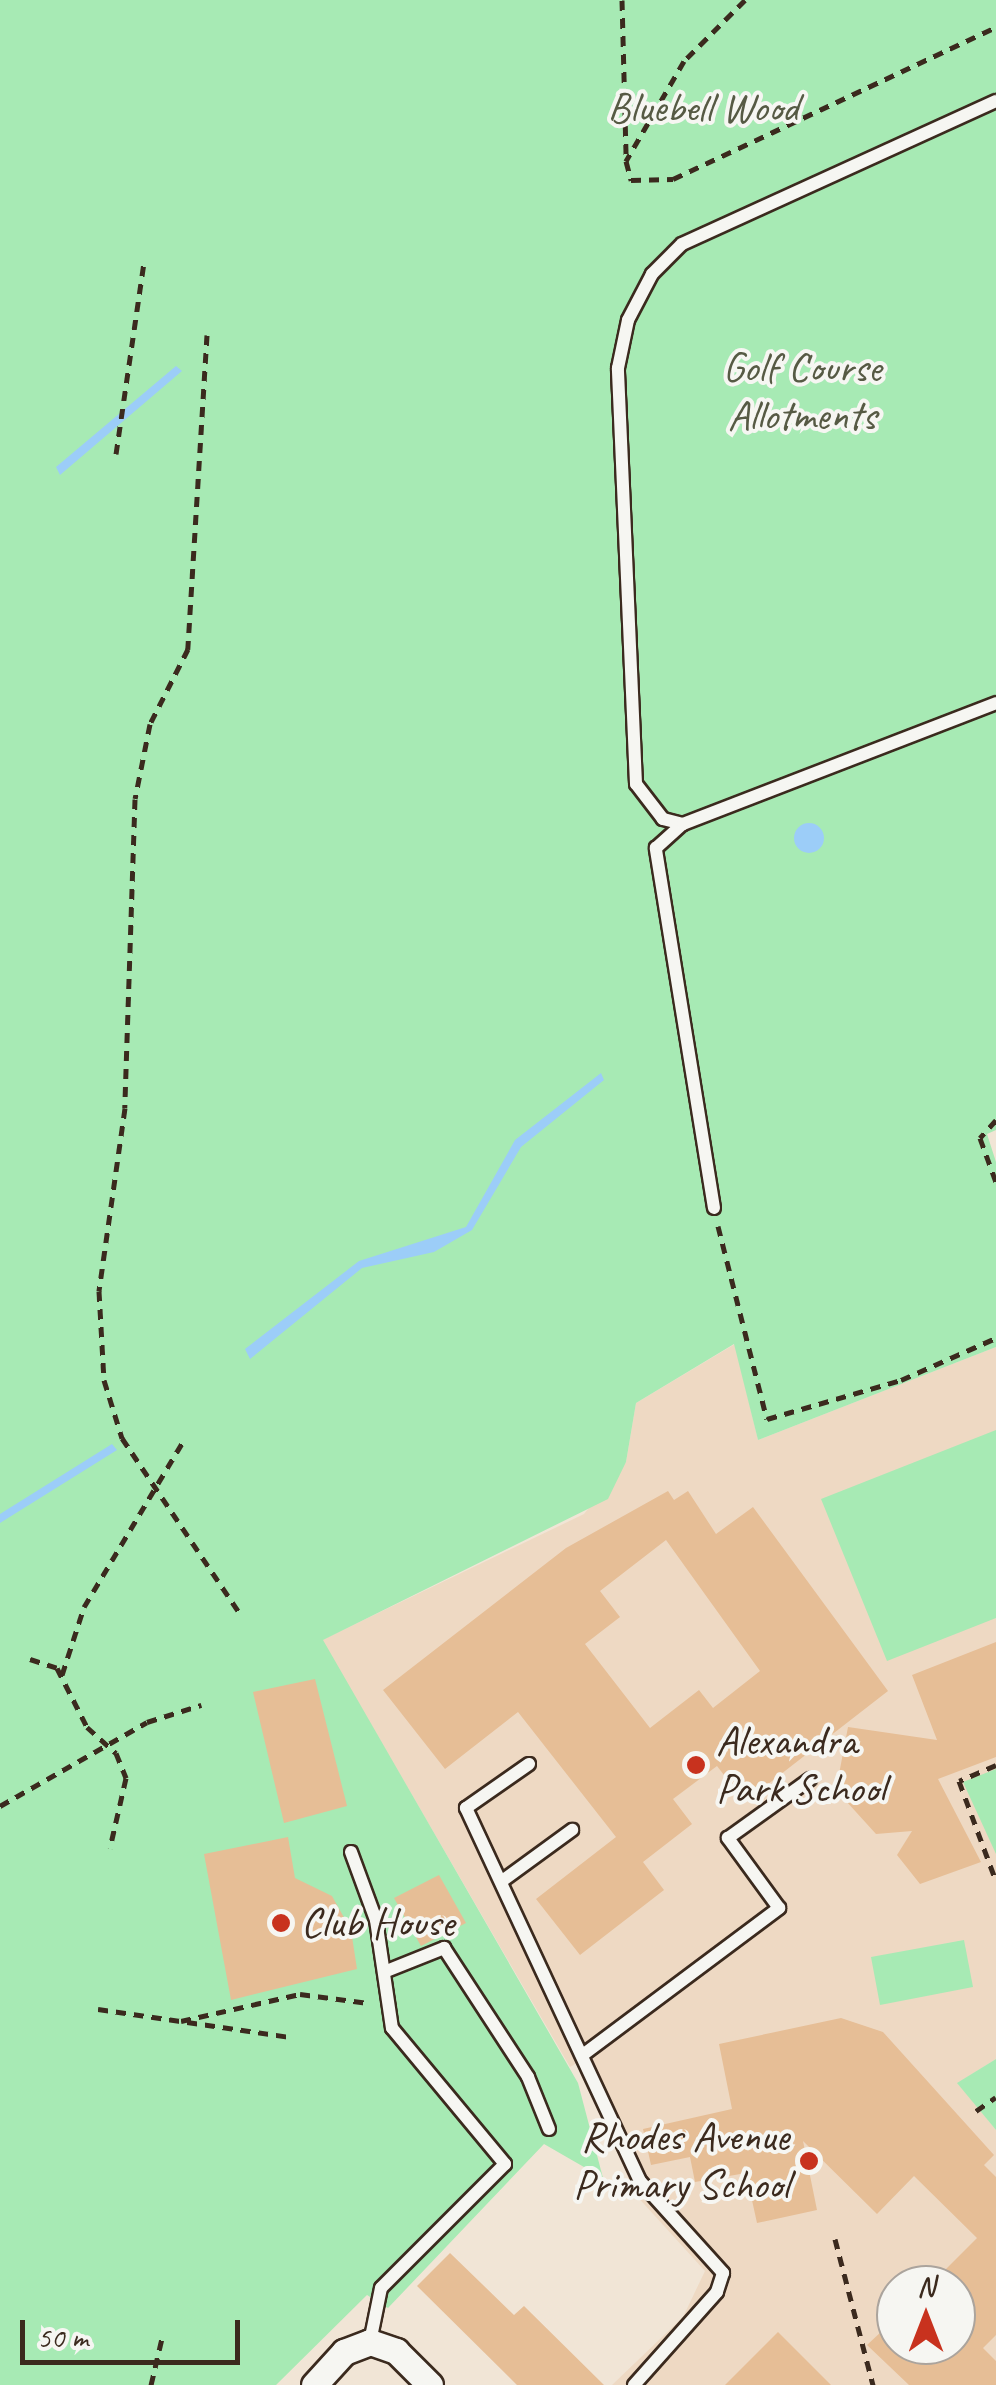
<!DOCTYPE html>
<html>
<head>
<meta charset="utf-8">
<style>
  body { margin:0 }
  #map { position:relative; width:996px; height:2385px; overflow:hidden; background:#f1e5d6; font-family:Caveat,sans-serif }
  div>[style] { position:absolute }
  .built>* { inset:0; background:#eed9c3 }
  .green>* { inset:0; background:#a7eab4 }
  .water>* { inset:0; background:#9ccdf8 }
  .round { border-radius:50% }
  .building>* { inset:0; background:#e6be96 }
  .path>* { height:5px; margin-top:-2.5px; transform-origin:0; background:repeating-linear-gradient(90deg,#3b2a1e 0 10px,transparent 0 18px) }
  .roads { filter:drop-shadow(2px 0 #3b2a1e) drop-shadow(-2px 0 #3b2a1e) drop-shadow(0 2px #3b2a1e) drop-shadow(0 -2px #3b2a1e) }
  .lane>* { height:12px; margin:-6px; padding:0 6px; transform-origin:6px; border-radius:6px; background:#f6f6f2 }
  .street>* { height:25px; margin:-12.5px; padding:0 12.5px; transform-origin:12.5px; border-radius:12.5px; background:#f6f6f2 }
  .dots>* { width:28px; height:28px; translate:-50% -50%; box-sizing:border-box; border:5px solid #f6f6f2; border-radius:50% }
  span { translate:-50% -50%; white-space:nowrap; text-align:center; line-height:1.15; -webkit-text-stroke:8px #f6f6f2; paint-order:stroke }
  .park-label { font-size:42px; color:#565a44 }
  .poi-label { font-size:42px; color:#3b2a1e }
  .left { translate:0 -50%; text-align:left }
  .right { translate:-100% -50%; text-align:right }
  .north { position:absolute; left:876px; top:2265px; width:100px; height:100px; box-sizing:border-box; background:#f6f6f2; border:2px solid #aba49d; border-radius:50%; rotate:0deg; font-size:28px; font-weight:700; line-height:40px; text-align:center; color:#3b2a1e }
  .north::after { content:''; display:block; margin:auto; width:35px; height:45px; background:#c8321e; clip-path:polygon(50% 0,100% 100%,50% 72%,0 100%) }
  .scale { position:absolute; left:20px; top:2320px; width:220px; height:45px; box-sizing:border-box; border:5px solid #3b2a1e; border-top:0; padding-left:12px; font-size:30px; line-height:35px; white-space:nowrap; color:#3b2a1e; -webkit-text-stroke:8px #f6f6f2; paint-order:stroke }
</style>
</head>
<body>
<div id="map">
  <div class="built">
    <i style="clip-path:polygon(evenodd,735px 1344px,758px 1440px,996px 1347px,996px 2059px,958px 2083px,996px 2130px,996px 2385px,612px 2385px,683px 2317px,705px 2271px,634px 2193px,594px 2091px,593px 2054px,570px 2067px,322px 1640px,584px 1514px,626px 1462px,636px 1403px,735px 1344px,896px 2285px,956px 2285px,956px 2345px,896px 2345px,896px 2285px)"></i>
  </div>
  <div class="green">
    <i style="clip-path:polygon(0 0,996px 0,996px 1130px,987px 1134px,996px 1162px,996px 1347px,758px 1440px,734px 1344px,636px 1403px,626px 1462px,608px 1499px,323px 1640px,578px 2083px,603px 2178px,544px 2144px,388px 2308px,367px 2295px,276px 2385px,0 2385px)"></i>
    <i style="clip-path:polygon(996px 1430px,996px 1618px,887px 1661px,821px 1499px)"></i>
    <i style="clip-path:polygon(996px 1769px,996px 1854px,963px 1782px)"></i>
    <i style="clip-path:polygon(964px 1940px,973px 1987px,880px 2005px,871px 1957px)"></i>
    <i style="clip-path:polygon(996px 2059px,996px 2130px,957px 2083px)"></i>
  </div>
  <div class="water">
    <i style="clip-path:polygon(176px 366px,182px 371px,60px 475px,56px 467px)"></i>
    <i class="round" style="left:794px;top:823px;width:30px;height:30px"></i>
    <i style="clip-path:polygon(601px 1073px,604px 1080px,521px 1147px,472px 1230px,434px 1252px,362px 1268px,250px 1359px,245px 1349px,359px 1261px,466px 1227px,515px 1140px)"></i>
    <i style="clip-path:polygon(112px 1444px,117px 1450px,0 1523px,0 1514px)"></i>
  </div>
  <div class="building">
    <i style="clip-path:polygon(evenodd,668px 1491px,674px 1500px,688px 1491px,716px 1534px,753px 1507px,888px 1691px,745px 1802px,717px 1766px,673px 1799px,692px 1824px,643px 1862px,664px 1890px,580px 1955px,536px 1899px,616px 1837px,518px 1712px,445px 1769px,383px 1690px,566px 1548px,668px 1491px,666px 1540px,760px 1671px,713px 1708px,699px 1690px,650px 1728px,585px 1644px,620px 1617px,600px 1591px,666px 1540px)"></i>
    <i style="clip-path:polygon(996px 1642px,996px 1757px,938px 1779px,981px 1862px,920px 1884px,897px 1855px,912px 1831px,876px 1834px,836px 1790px,848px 1727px,937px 1740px,912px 1675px)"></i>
    <i style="clip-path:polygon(315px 1679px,347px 1806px,284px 1823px,253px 1692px)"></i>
    <i style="clip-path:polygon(288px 1837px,295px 1878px,332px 1896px,351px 1930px,357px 1969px,231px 2000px,204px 1854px)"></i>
    <i style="clip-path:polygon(439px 1875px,466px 1923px,421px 1946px,394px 1898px)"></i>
    <i style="clip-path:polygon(841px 2018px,883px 2032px,994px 2155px,984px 2165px,996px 2177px,996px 2335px,983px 2348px,996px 2361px,996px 2385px,909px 2385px,867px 2345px,896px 2318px,896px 2345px,956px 2345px,956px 2285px,930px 2285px,977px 2238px,914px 2176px,877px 2214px,803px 2141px,817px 2210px,757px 2223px,746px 2173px,695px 2182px,690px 2157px,651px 2165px,643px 2129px,732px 2109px,719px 2044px)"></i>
    <i style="clip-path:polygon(450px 2253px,514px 2315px,524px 2306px,604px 2385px,517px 2385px,417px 2286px)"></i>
    <i style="clip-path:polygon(778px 2332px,831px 2385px,725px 2385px)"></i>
  </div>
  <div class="path">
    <i style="left:622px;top:0;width:157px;rotate:88.5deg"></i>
    <i style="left:745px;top:0;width:86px;rotate:135deg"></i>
    <i style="left:684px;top:61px;width:116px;rotate:120.1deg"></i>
    <i style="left:626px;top:161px;width:20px;rotate:75deg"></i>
    <i style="left:631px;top:180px;width:42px;rotate:-1.4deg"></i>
    <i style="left:673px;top:179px;width:357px;rotate:-25.2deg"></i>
    <i style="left:207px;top:335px;width:315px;rotate:93.5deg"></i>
    <i style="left:188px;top:649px;width:84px;rotate:116.9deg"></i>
    <i style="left:150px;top:724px;width:76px;rotate:101.3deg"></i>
    <i style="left:135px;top:799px;width:309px;rotate:91.9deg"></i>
    <i style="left:125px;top:1108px;width:185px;rotate:98.1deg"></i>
    <i style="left:99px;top:1291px;width:89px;rotate:86.8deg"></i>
    <i style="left:104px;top:1380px;width:61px;rotate:72.8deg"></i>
    <i style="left:122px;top:1438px;width:210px;rotate:56.1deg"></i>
    <i style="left:116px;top:454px;width:195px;rotate:-81.7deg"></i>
    <i style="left:996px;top:1120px;width:24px;rotate:132deg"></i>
    <i style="left:980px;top:1138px;width:47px;rotate:70deg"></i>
    <i style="left:718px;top:1226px;width:199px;rotate:75.8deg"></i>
    <i style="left:767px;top:1419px;width:140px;rotate:-16.2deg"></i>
    <i style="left:901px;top:1380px;width:104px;rotate:-23.9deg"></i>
    <i style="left:30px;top:1659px;width:28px;rotate:18deg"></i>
    <i style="left:57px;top:1668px;width:66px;rotate:63deg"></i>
    <i style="left:87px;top:1727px;width:39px;rotate:42deg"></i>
    <i style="left:116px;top:1753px;width:27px;rotate:68deg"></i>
    <i style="left:126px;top:1778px;width:72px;rotate:102.9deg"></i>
    <i style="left:62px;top:1675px;width:71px;rotate:-72.1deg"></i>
    <i style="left:84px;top:1607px;width:191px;rotate:-59.1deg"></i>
    <i style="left:996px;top:1765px;width:40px;rotate:156.6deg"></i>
    <i style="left:959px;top:1781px;width:107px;rotate:69.7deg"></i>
    <i style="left:0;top:1806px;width:169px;rotate:-29.7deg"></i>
    <i style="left:147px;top:1722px;width:57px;rotate:-17.5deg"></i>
    <i style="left:98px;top:2009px;width:193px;rotate:8.3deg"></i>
    <i style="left:181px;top:2021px;width:122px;rotate:-12.8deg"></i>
    <i style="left:300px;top:1994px;width:69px;rotate:7.5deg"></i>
    <i style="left:976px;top:2111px;width:24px;rotate:-35deg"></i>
    <i style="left:835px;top:2239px;width:151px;rotate:75.4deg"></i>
    <i style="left:151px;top:2385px;width:52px;rotate:-76.8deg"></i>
  </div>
  <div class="roads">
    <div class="lane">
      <i style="left:683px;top:824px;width:21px;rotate:-166deg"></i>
      <i style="left:663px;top:819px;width:44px;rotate:-127.6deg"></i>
      <i style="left:636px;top:784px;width:416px;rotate:-92.5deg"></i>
      <i style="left:618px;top:368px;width:49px;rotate:-78.2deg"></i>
      <i style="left:628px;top:320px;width:52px;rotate:-62.4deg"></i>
      <i style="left:652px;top:274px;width:42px;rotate:-45deg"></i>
      <i style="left:682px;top:244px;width:345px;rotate:-24.5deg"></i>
      <i style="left:714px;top:1208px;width:365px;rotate:-99.2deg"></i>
      <i style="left:656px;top:848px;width:36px;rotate:-42deg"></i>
      <i style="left:683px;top:824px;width:336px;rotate:-21.1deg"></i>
      <i style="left:529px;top:1764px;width:77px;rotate:145.1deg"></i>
      <i style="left:466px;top:1808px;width:412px;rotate:65deg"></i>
      <i style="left:640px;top:2181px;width:124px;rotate:47.9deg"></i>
      <i style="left:723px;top:2273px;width:20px;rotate:108deg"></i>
      <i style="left:717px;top:2292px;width:125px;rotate:131.7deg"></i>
      <i style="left:351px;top:1852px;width:72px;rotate:69.8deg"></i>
      <i style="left:376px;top:1920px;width:109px;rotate:81.6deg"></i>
      <i style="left:392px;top:2028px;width:177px;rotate:50.3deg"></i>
      <i style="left:505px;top:2164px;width:175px;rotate:135deg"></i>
      <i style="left:381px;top:2288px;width:55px;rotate:101.5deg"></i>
      <i style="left:502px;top:1881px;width:87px;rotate:-36.1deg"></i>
      <i style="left:384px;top:1972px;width:65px;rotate:-21.8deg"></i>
      <i style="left:444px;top:1948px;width:154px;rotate:56.9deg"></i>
      <i style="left:528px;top:2077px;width:56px;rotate:68deg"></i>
      <i style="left:584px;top:2054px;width:244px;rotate:-36.8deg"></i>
      <i style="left:779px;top:1908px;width:87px;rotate:-126.1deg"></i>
      <i style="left:728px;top:1838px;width:101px;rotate:-35.7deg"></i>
    </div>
    <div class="street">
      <i style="left:314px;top:2385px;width:45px;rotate:-47.7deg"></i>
      <i style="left:344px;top:2352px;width:28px;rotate:-21deg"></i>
      <i style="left:370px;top:2342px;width:28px;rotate:19deg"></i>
      <i style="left:396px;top:2351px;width:48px;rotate:45deg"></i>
    </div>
  </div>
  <div class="dots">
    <i style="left:696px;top:1765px;background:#c8321e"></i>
    <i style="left:281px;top:1923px;background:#c8321e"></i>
    <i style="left:809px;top:2161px;background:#c8321e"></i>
  </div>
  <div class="park-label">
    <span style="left:703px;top:108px">Bluebell Wood</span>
    <span style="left:802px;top:392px">Golf Course<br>Allotments</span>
  </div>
  <div class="poi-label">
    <span class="left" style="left:716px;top:1765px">Alexandra<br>Park School</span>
    <span class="left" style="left:301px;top:1923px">Club House</span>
    <span class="right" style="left:789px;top:2161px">Rhodes Avenue<br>Primary School</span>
  </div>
  <div class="north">N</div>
  <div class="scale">50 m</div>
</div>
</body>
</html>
